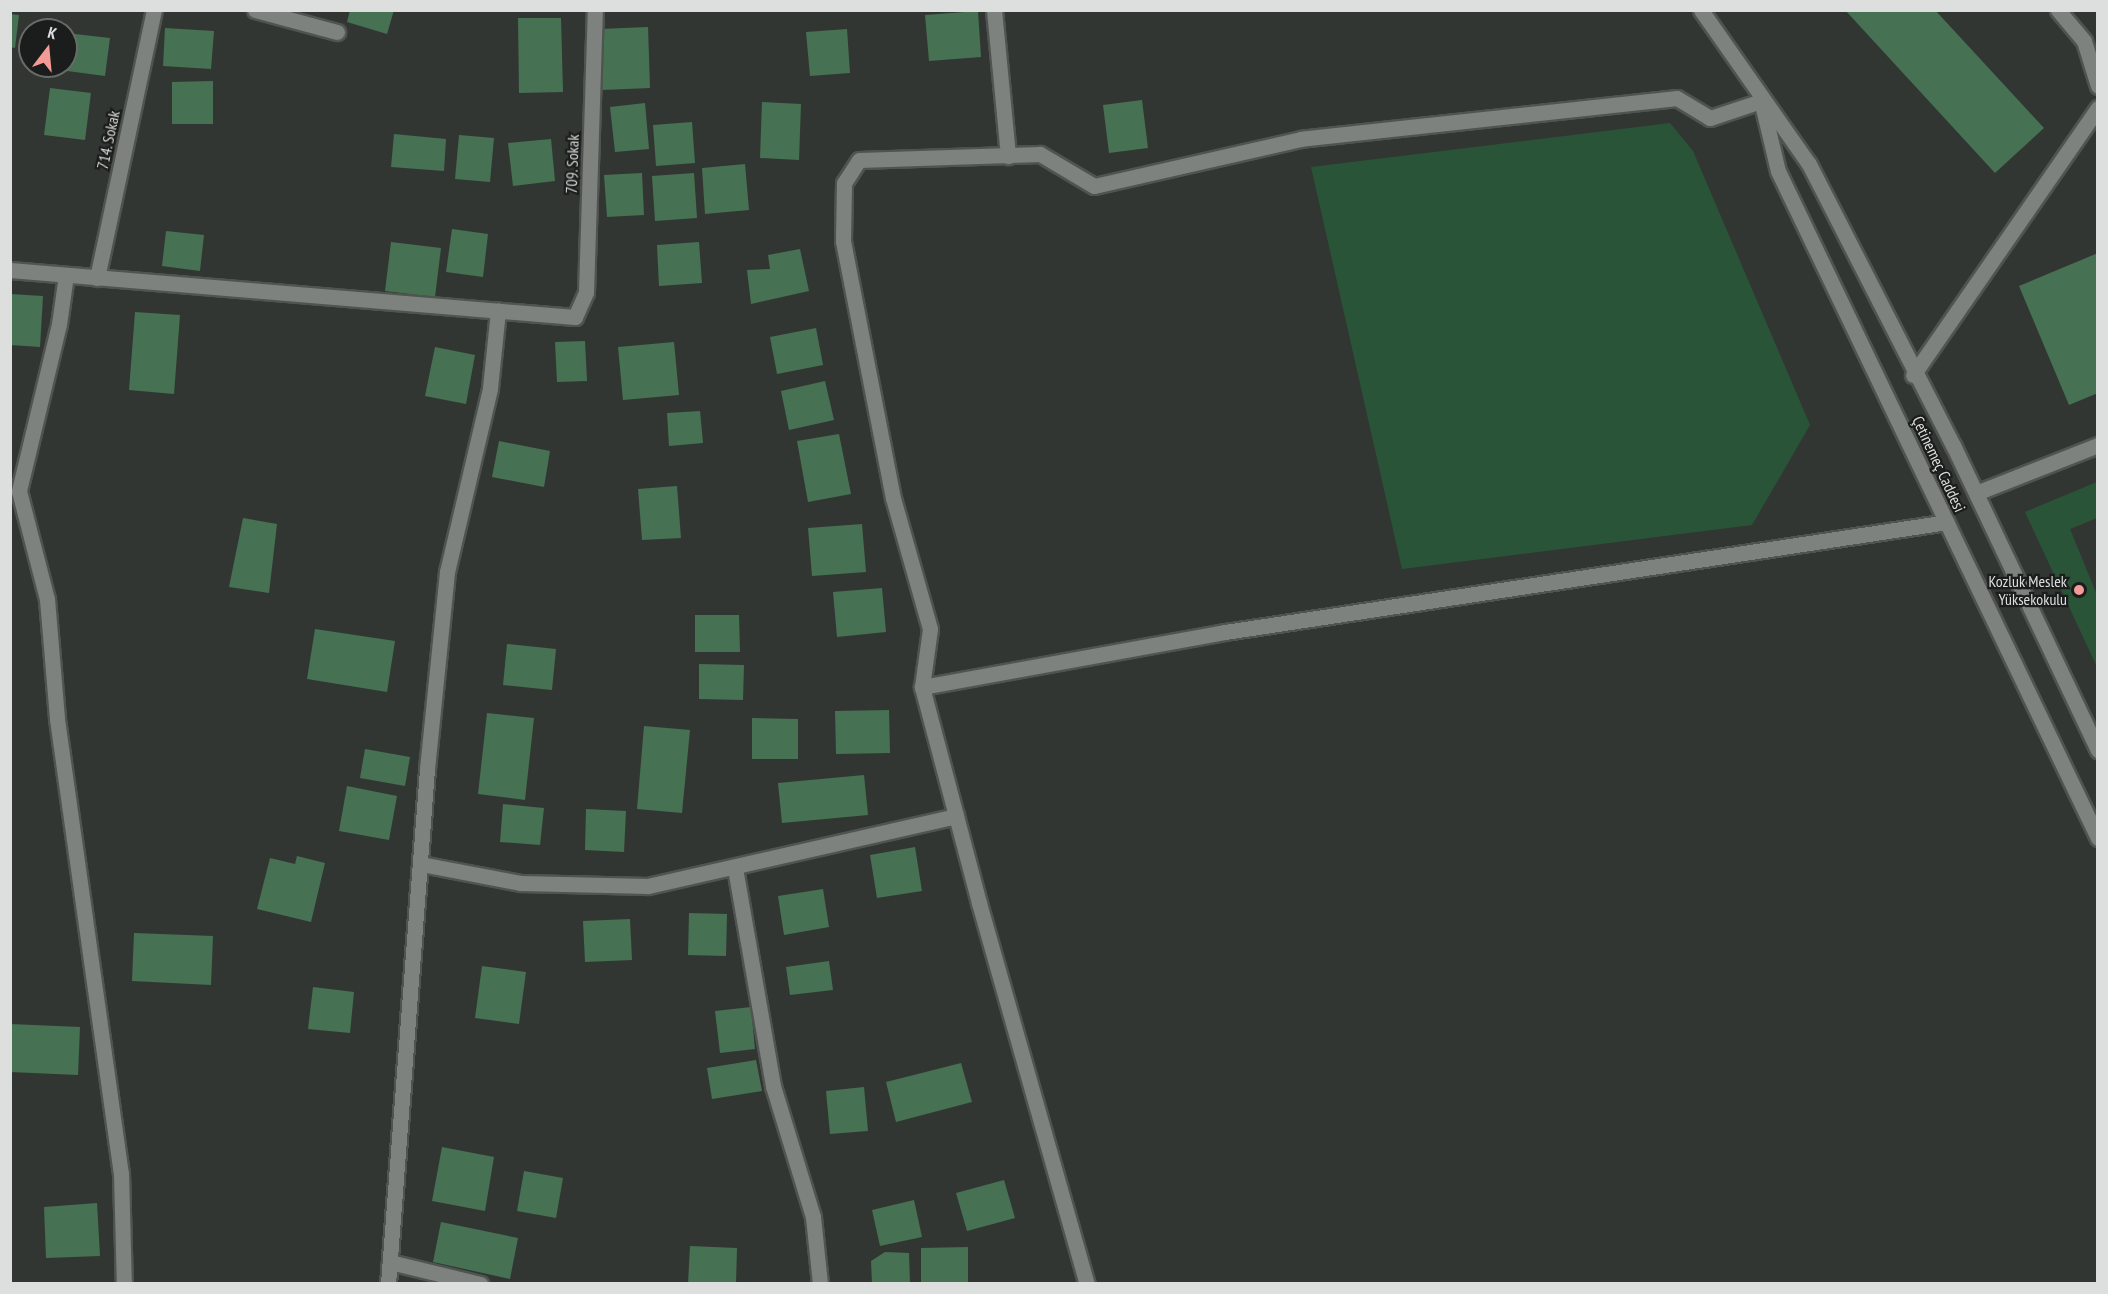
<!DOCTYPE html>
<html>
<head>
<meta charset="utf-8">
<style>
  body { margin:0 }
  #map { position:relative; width:2108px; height:1294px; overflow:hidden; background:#323633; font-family:"PT Sans Narrow",sans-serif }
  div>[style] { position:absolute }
  .green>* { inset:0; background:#2a5437 }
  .building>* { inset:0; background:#467152 }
  .roads { filter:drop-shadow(2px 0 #505451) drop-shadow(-2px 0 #505451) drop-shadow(0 2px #505451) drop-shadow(0 -2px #505451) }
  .minor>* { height:15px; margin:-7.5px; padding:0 7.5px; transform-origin:7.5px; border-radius:7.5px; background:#7d827e }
  .tertiary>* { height:15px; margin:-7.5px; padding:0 7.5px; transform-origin:7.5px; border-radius:7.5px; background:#7d827e }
  .secondary>* { height:15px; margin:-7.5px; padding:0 7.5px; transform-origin:7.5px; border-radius:7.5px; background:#7d827e }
  .dots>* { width:16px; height:16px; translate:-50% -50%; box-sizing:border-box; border:3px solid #1b1d1c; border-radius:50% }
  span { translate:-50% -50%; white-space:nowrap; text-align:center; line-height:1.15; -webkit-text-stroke:4.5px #1b1d1c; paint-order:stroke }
  .street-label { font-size:16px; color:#dcdfdd }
  .poi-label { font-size:16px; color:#dcdfdd }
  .right { translate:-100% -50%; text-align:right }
  .frame { position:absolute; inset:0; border:12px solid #dcdfdd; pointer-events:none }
  .north { position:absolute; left:18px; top:18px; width:60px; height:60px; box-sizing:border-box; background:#1b1d1c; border:2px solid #686b69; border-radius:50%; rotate:16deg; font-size:16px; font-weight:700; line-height:24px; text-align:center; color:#dcdfdd }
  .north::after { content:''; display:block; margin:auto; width:21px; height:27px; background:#f59b97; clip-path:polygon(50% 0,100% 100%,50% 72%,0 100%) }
</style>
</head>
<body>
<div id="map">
  <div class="green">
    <i style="clip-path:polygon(1670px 123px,1693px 151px,1810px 425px,1752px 525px,1402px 569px,1311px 167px)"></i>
    <i style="clip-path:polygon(2097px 482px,2097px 518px,2070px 529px,2097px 595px,2097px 667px,2025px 512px)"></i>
  </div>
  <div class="building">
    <i style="clip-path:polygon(350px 10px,394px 10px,387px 34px,347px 22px)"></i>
    <i style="clip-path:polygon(1845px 10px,1935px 10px,2044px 128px,1995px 173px)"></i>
    <i style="clip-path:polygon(978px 11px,981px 57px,929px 61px,925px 15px)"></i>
    <i style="clip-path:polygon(10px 14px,19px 15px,15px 48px,10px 47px)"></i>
    <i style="clip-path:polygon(518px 18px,561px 18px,563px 92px,519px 93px)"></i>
    <i style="clip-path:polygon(648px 27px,650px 88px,602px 90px,600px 29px)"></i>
    <i style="clip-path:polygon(165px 28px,214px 31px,211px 69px,163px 66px)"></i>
    <i style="clip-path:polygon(847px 29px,850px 73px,810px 76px,806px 32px)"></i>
    <i style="clip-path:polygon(66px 33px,110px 38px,105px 76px,52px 69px,53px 66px,66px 66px)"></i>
    <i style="clip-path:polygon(213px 81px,213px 124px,172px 124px,172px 82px)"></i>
    <i style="clip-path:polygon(50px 88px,91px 93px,85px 140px,44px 135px)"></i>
    <i style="clip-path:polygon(1142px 100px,1148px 148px,1109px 153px,1103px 105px)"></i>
    <i style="clip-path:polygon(762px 102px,801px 104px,799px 160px,760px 158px)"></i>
    <i style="clip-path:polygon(645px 103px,649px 149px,615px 152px,610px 107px)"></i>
    <i style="clip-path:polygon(692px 122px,695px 163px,656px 166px,653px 125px)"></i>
    <i style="clip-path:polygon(394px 134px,446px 139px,444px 171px,391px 167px)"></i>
    <i style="clip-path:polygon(459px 135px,494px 138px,490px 182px,455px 179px)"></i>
    <i style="clip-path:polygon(551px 139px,555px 181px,513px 186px,508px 143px)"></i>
    <i style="clip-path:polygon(745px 164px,749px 210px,705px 214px,702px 168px)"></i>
    <i style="clip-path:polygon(642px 173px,644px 215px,607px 217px,604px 175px)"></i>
    <i style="clip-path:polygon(694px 173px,697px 218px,655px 221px,652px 176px)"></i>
    <i style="clip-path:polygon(452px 229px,488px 234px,483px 277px,446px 272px)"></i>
    <i style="clip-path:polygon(166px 231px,204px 235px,200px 271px,162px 266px)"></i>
    <i style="clip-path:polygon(391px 242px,441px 248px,435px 297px,385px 291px)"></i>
    <i style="clip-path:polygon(699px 242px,702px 283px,659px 286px,657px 245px)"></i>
    <i style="clip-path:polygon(800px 249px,809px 291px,751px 304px,747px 270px,770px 269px,768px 255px)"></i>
    <i style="clip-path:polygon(2098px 253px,2098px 393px,2069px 405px,2019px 286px)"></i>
    <i style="clip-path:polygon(10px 294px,43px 296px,40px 347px,10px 345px)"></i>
    <i style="clip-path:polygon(135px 312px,180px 315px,174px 394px,129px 390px)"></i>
    <i style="clip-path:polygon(816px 328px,823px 365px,777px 374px,770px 337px)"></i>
    <i style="clip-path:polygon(585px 341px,587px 381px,557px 382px,555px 342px)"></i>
    <i style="clip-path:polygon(674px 342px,679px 395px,623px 400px,618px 347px)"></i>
    <i style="clip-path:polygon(435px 347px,475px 355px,466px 404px,425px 396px)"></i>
    <i style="clip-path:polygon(825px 381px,834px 420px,789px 430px,781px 391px)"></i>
    <i style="clip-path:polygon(700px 411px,703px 443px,669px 446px,667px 413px)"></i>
    <i style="clip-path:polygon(839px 434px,851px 494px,808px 502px,797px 441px)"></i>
    <i style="clip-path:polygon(499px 441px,550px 451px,544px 487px,492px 477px)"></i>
    <i style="clip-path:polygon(677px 486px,681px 538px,642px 540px,638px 489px)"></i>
    <i style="clip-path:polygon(243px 518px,277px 524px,269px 593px,229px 587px)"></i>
    <i style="clip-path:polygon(862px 524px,866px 572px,812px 576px,808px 528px)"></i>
    <i style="clip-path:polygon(882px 588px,886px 632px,837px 637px,833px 592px)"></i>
    <i style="clip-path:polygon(695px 615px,739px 615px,740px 652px,695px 652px)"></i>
    <i style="clip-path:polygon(315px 629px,395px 641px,387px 692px,307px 679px)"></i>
    <i style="clip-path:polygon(507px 644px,556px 649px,552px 690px,503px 685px)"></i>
    <i style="clip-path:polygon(699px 664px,744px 665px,743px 700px,699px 699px)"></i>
    <i style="clip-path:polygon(889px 710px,890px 753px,836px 754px,835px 711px)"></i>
    <i style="clip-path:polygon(487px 713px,534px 718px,525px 800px,478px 794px)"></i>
    <i style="clip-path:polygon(752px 718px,798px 719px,798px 759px,752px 759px)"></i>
    <i style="clip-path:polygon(644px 726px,690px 730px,682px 813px,637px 809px)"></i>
    <i style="clip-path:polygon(365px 749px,410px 757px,405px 786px,360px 778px)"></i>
    <i style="clip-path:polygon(864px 775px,868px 815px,782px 823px,778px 783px)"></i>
    <i style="clip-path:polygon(347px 786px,397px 796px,389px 840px,339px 831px)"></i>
    <i style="clip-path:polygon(503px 804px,544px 808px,540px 845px,500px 842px)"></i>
    <i style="clip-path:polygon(586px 809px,626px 811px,624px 852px,585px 850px)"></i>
    <i style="clip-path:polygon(915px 847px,922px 891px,877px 898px,870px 855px)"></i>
    <i style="clip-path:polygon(297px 856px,325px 863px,311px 922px,257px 909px,270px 858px,295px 864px)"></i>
    <i style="clip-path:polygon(823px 889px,829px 927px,784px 935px,778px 896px)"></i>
    <i style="clip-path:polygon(689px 913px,727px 914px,726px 956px,688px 955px)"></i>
    <i style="clip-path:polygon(630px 919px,632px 960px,585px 962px,583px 921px)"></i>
    <i style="clip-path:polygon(134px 933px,213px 936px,211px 985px,132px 981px)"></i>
    <i style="clip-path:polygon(829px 961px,833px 990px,790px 995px,786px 967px)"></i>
    <i style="clip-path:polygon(482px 966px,526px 972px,519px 1024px,475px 1018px)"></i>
    <i style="clip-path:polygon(313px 987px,354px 992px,350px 1033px,308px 1029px)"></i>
    <i style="clip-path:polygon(751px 1007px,755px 1049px,720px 1053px,715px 1011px)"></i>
    <i style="clip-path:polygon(10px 1024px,80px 1027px,78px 1075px,10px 1072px)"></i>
    <i style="clip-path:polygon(756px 1060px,762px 1091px,712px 1099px,707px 1068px)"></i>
    <i style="clip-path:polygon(961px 1063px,972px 1102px,896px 1122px,886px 1082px)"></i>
    <i style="clip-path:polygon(864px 1087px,868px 1131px,830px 1134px,826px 1091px)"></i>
    <i style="clip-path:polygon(442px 1147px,494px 1157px,485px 1211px,432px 1201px)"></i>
    <i style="clip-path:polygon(524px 1171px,563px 1178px,556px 1218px,517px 1211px)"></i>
    <i style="clip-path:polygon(1004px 1180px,1015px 1218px,967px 1231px,956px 1193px)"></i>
    <i style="clip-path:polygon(914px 1200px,922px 1237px,880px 1246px,872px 1210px)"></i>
    <i style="clip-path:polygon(97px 1203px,100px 1256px,46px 1258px,44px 1207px)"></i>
    <i style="clip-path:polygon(441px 1222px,518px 1238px,510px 1279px,433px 1262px)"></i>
    <i style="clip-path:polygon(690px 1246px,737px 1248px,736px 1284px,688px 1284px)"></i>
    <i style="clip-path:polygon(968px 1247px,968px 1284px,921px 1284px,921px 1248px)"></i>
    <i style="clip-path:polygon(885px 1252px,909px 1253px,910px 1284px,872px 1284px,871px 1261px)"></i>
  </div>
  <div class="roads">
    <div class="minor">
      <i style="left:255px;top:10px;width:85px;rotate:15deg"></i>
      <i style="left:994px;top:10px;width:147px;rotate:84.5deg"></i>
      <i style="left:2058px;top:10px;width:40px;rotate:50deg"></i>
      <i style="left:2084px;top:41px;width:47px;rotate:72.7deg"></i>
      <i style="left:1761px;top:101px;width:54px;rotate:161.6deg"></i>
      <i style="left:1710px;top:118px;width:39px;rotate:-149deg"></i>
      <i style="left:1677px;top:98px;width:378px;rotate:173.8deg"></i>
      <i style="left:1301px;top:139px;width:212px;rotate:167.2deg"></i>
      <i style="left:1094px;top:186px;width:63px;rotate:-149.3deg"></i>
      <i style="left:1040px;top:154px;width:181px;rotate:178.1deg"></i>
      <i style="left:859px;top:160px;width:27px;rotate:123deg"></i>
      <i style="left:844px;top:183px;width:58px;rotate:91deg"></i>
      <i style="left:843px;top:241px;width:262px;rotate:79deg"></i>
      <i style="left:893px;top:498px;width:136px;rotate:74.2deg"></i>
      <i style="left:930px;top:629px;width:59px;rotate:97.9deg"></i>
      <i style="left:922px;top:687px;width:308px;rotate:-10.3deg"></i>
      <i style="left:1225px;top:632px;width:730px;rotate:-8.66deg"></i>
      <i style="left:10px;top:270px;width:567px;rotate:4.76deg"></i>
      <i style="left:575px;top:317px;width:27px;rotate:-66deg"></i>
      <i style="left:586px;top:292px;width:282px;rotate:-88.2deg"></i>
      <i style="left:66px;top:275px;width:49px;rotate:98.1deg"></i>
      <i style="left:59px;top:324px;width:172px;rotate:103.5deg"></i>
      <i style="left:19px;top:491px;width:112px;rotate:75.5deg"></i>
      <i style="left:47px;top:599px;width:120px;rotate:85.2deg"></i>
      <i style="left:57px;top:719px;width:458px;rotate:82deg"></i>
      <i style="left:121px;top:1173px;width:111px;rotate:88.5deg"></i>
      <i style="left:97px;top:278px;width:274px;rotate:-78deg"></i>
      <i style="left:1913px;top:375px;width:325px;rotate:-55.3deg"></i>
      <i style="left:1976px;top:493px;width:131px;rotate:-21.5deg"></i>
      <i style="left:421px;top:864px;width:102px;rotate:10.8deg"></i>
      <i style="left:521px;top:883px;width:127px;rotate:1.4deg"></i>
      <i style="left:648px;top:886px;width:316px;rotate:-12.8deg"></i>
      <i style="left:735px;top:868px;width:221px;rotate:80.1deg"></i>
      <i style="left:773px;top:1086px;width:137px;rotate:73deg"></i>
      <i style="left:813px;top:1217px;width:67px;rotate:84deg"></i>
      <i style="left:390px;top:1262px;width:93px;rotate:13.7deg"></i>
      <i style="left:388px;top:1284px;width:516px;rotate:-85.67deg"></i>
      <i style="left:427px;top:769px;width:198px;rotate:-84.2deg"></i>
      <i style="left:447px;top:572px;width:189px;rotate:-76.8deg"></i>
      <i style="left:490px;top:388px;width:78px;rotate:-84.1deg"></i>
    </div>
    <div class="tertiary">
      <i style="left:922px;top:687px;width:223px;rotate:75.2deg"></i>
      <i style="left:979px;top:903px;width:396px;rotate:74.2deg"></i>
    </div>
    <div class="secondary">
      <i style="left:1701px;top:10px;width:188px;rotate:55deg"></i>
      <i style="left:1809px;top:164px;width:316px;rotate:62.9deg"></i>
      <i style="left:1953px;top:445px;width:338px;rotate:64.6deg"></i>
      <i style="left:1762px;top:104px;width:69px;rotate:76.6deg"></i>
      <i style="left:1778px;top:171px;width:740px;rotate:64.37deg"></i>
    </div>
  </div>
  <div class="dots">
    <i style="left:2079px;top:590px;background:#f59b97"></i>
  </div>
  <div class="street-label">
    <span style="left:108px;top:140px;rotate:-78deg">714. Sokak</span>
    <span style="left:572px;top:164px;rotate:-88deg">709. Sokak</span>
    <span style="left:1939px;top:464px;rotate:65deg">Çetinemeç Caddesi</span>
  </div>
  <div class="poi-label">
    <span class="right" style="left:2067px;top:590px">Kozluk Meslek<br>Yüksekokulu</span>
  </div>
  <div class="frame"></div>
  <div class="north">K</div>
</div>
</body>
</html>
